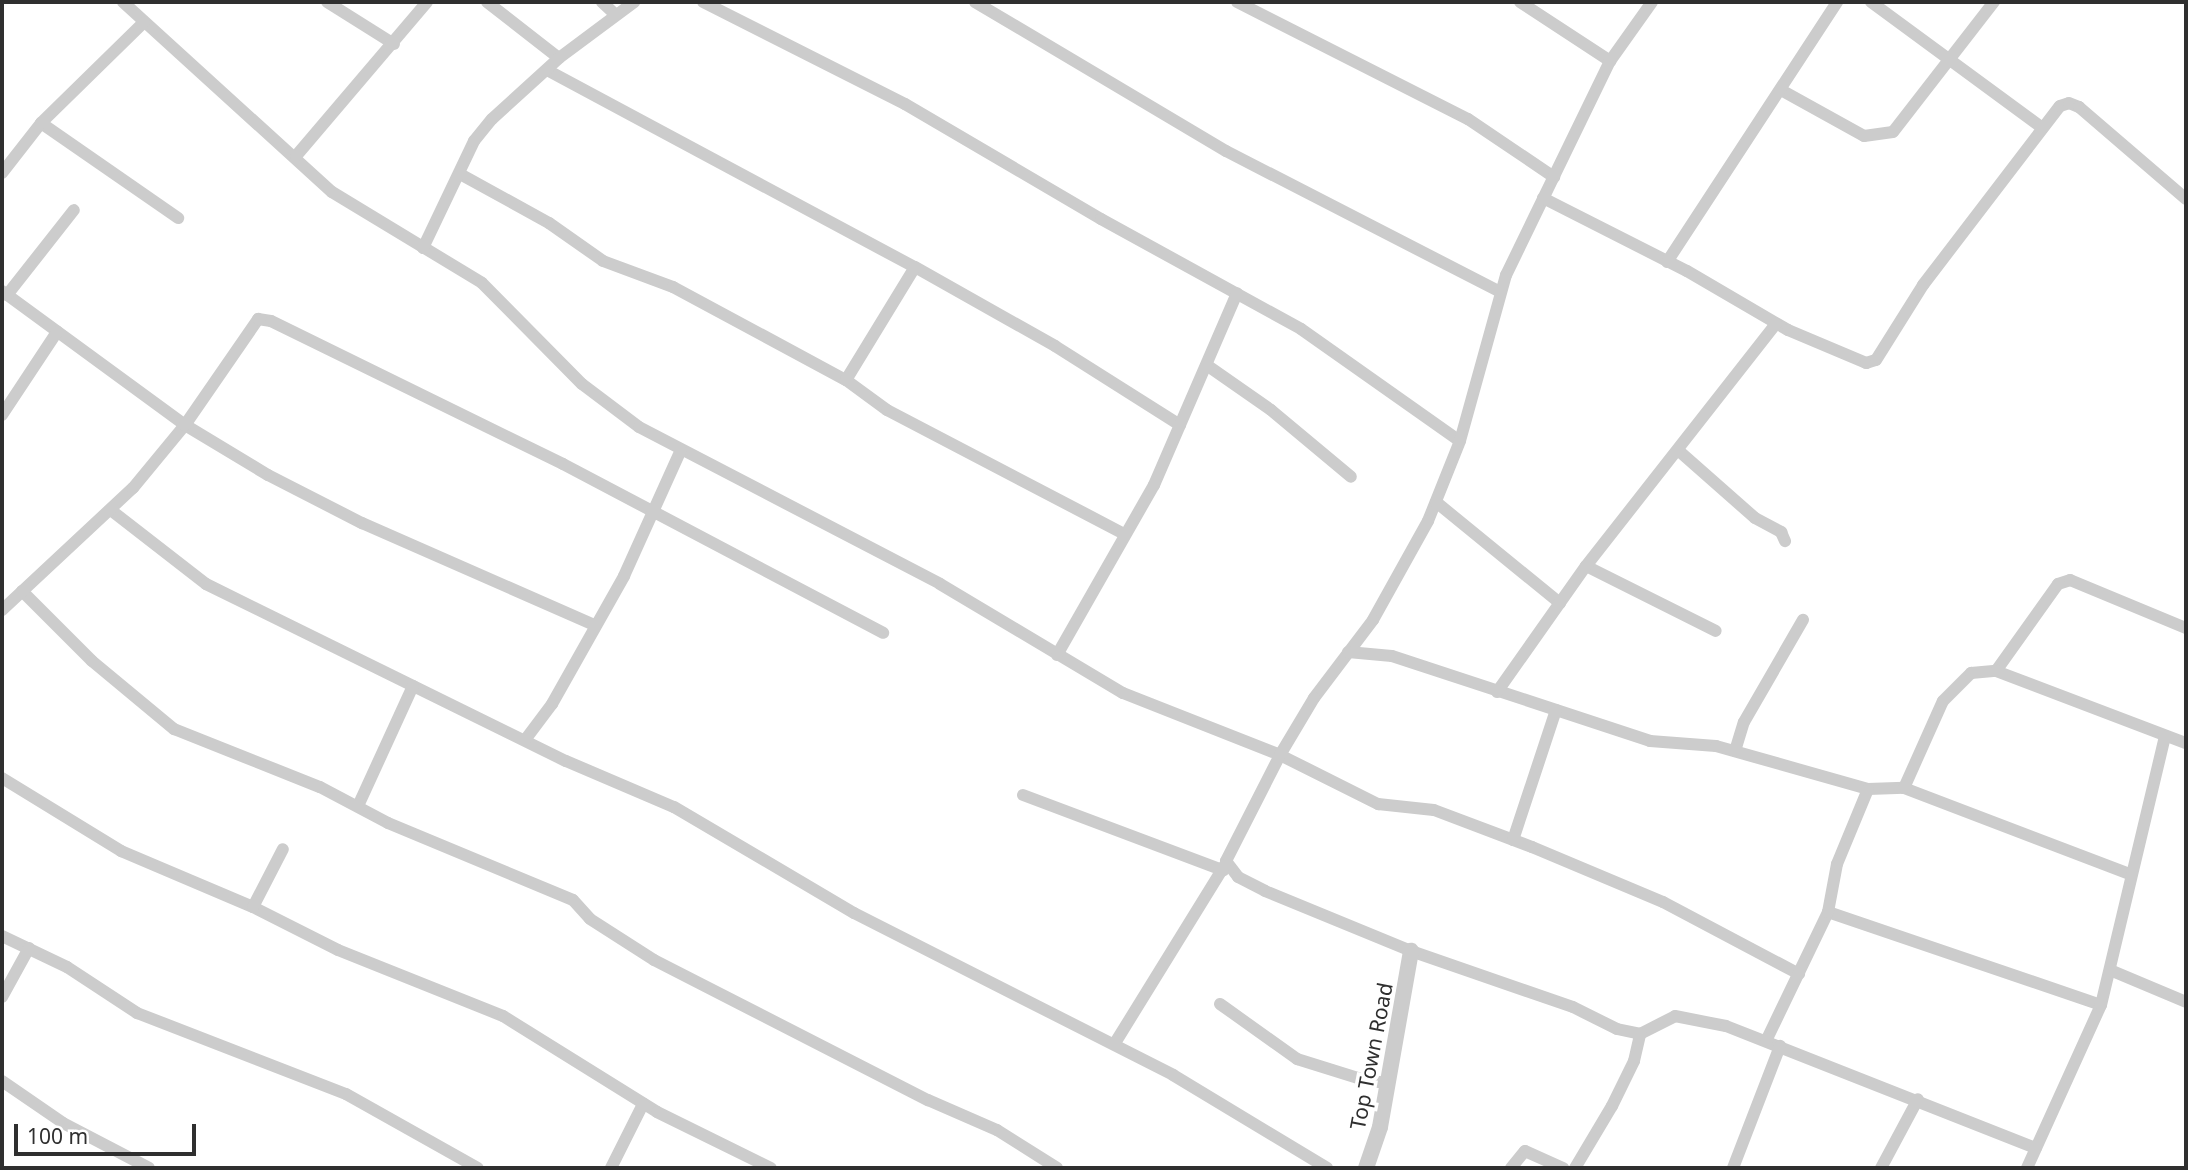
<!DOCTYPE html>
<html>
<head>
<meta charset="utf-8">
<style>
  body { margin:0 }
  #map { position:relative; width:2188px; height:1170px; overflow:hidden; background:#fff; font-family:"Noto Sans",sans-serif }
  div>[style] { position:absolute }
  .minor>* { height:12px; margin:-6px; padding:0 6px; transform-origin:6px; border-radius:6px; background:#ccc }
  .tertiary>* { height:16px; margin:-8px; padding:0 8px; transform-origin:8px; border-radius:8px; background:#ccc }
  span { translate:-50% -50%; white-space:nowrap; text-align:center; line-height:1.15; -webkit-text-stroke:7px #fff; paint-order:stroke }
  .street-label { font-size:21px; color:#2f2f2f }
  .frame { position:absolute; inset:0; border:4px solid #2f2f2f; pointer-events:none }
  .scale { position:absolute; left:14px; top:1124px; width:182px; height:32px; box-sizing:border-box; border:4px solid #2f2f2f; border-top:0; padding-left:9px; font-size:21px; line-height:24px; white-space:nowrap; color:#2f2f2f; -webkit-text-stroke:5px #fff; paint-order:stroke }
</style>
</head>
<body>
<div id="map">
  <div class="minor">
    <i style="left:123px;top:2px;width:282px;rotate:42.3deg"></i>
    <i style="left:332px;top:192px;width:175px;rotate:31.2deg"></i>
    <i style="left:482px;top:283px;width:142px;rotate:45.3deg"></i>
    <i style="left:582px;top:384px;width:71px;rotate:37deg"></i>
    <i style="left:639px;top:427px;width:339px;rotate:27.5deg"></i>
    <i style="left:940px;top:584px;width:213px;rotate:30.8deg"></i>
    <i style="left:1123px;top:693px;width:169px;rotate:21.5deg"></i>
    <i style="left:1280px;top:755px;width:110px;rotate:26.6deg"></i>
    <i style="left:1378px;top:804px;width:56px;rotate:6.1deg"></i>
    <i style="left:1434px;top:810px;width:105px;rotate:20.7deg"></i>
    <i style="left:1532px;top:847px;width:142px;rotate:22.8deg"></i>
    <i style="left:1663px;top:902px;width:154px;rotate:27.9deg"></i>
    <i style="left:327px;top:2px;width:79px;rotate:32.1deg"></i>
    <i style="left:487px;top:2px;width:91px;rotate:37.9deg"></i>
    <i style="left:602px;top:2px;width:18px;rotate:43deg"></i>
    <i style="left:703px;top:2px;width:226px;rotate:26.8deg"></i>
    <i style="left:905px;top:104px;width:227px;rotate:30.4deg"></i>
    <i style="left:1101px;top:219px;width:228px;rotate:28.8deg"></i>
    <i style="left:1301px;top:329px;width:194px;rotate:35.2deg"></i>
    <i style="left:975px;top:2px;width:292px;rotate:30.7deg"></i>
    <i style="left:1226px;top:151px;width:308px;rotate:27.2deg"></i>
    <i style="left:1237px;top:2px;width:259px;rotate:26.9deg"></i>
    <i style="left:1468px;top:119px;width:104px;rotate:34deg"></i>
    <i style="left:1520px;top:2px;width:108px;rotate:33.2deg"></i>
    <i style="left:1652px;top:2px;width:72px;rotate:125.4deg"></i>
    <i style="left:1610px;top:61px;width:238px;rotate:115.9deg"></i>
    <i style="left:1506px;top:275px;width:172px;rotate:105.5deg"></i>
    <i style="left:1460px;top:441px;width:86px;rotate:111.8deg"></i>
    <i style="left:1428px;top:521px;width:113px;rotate:119.1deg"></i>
    <i style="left:1373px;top:620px;width:98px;rotate:127.1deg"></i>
    <i style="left:1314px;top:698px;width:66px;rotate:120.8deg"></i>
    <i style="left:1280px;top:755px;width:119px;rotate:117deg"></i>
    <i style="left:1226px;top:861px;width:20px;rotate:53deg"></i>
    <i style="left:1238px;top:877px;width:30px;rotate:27deg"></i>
    <i style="left:1265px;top:891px;width:158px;rotate:22.3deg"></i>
    <i style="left:1411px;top:951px;width:171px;rotate:19.1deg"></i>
    <i style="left:1573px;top:1007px;width:49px;rotate:26.6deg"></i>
    <i style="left:1617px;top:1029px;width:24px;rotate:12deg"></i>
    <i style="left:1640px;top:1034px;width:39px;rotate:-27deg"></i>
    <i style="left:1675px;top:1016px;width:52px;rotate:11.1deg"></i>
    <i style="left:1726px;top:1026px;width:333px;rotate:21.5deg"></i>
    <i style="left:1871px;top:2px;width:210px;rotate:36.3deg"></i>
    <i style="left:547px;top:70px;width:417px;rotate:28.2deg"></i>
    <i style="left:915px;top:267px;width:161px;rotate:29.4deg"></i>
    <i style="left:1055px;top:346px;width:148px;rotate:32.3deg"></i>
    <i style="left:1781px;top:90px;width:95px;rotate:29deg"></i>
    <i style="left:1864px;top:136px;width:29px;rotate:-8deg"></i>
    <i style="left:1893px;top:132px;width:165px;rotate:-52.2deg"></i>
    <i style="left:41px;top:123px;width:167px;rotate:34.7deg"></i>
    <i style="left:296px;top:156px;width:202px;rotate:-49.6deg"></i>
    <i style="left:2px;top:173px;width:63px;rotate:-52deg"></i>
    <i style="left:41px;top:123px;width:144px;rotate:-44.4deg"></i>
    <i style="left:460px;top:174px;width:102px;rotate:28.8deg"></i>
    <i style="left:549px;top:223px;width:66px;rotate:35.1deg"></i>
    <i style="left:603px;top:261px;width:75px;rotate:20.4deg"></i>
    <i style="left:673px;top:287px;width:196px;rotate:28.3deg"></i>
    <i style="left:846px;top:380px;width:51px;rotate:36.2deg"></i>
    <i style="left:887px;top:410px;width:267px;rotate:27.6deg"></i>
    <i style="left:1543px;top:198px;width:161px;rotate:26.9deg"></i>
    <i style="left:1687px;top:271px;width:117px;rotate:30.3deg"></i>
    <i style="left:1788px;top:330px;width:85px;rotate:22.9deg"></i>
    <i style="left:1866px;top:363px;width:10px;rotate:-17deg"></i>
    <i style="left:1876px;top:360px;width:89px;rotate:-57.9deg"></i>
    <i style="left:1923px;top:285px;width:225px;rotate:-52.6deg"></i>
    <i style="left:2060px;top:106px;width:9px;rotate:-18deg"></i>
    <i style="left:2069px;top:103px;width:11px;rotate:22deg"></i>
    <i style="left:2079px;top:107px;width:141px;rotate:40.7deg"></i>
    <i style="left:423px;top:248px;width:119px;rotate:-64.5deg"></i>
    <i style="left:474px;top:141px;width:28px;rotate:-51deg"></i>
    <i style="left:492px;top:119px;width:91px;rotate:-42.3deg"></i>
    <i style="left:559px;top:58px;width:94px;rotate:-36.7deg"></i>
    <i style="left:1667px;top:262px;width:311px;rotate:-56.8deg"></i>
    <i style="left:2px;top:291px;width:227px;rotate:36.2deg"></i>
    <i style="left:185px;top:425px;width:97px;rotate:31.1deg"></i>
    <i style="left:268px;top:475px;width:106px;rotate:27.1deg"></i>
    <i style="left:362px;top:523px;width:253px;rotate:23.7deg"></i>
    <i style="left:7px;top:295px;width:108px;rotate:-51.8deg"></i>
    <i style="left:1208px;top:366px;width:77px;rotate:34.9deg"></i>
    <i style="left:1271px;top:410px;width:104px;rotate:39.9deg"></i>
    <i style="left:846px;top:380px;width:132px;rotate:-58.6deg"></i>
    <i style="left:2px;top:415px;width:100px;rotate:-56.5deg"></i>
    <i style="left:1679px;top:451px;width:101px;rotate:41.4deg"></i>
    <i style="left:1755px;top:518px;width:30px;rotate:28deg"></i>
    <i style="left:1781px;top:532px;width:10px;rotate:66deg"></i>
    <i style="left:1436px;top:502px;width:160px;rotate:39.2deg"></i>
    <i style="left:112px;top:511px;width:119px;rotate:37.8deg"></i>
    <i style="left:206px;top:584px;width:401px;rotate:26.2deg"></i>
    <i style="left:566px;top:761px;width:117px;rotate:23.1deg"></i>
    <i style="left:674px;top:807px;width:209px;rotate:30.5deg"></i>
    <i style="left:854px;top:913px;width:358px;rotate:26.9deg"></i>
    <i style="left:1173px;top:1075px;width:180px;rotate:31.1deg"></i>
    <i style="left:1586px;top:566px;width:145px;rotate:26.6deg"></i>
    <i style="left:22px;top:591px;width:99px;rotate:45deg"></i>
    <i style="left:92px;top:661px;width:107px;rotate:39.7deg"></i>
    <i style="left:174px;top:729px;width:157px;rotate:21.7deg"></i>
    <i style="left:320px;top:787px;width:77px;rotate:27.9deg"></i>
    <i style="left:388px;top:823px;width:200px;rotate:22.6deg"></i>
    <i style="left:573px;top:900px;width:25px;rotate:48deg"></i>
    <i style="left:590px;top:919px;width:76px;rotate:32.6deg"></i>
    <i style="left:654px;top:960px;width:308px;rotate:27.1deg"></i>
    <i style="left:928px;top:1100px;width:75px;rotate:23.5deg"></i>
    <i style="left:997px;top:1130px;width:71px;rotate:32.3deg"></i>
    <i style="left:2px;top:610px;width:179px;rotate:-43deg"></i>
    <i style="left:133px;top:488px;width:82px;rotate:-50.5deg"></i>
    <i style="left:185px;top:425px;width:129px;rotate:-55.4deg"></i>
    <i style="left:258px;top:319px;width:13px;rotate:9deg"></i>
    <i style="left:271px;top:321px;width:325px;rotate:26.1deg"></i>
    <i style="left:563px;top:464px;width:362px;rotate:27.8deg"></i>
    <i style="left:1348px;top:652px;width:44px;rotate:5.2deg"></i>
    <i style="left:1392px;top:656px;width:272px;rotate:18.2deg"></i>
    <i style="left:1650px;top:741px;width:66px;rotate:4.3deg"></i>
    <i style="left:1716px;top:746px;width:158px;rotate:15.8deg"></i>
    <i style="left:1868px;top:789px;width:36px;rotate:-2deg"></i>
    <i style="left:1904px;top:788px;width:241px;rotate:20.9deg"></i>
    <i style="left:1057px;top:655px;width:196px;rotate:-60.3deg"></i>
    <i style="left:1154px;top:485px;width:209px;rotate:-66.6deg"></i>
    <i style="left:1996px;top:671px;width:107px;rotate:-54.5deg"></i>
    <i style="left:2058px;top:584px;width:13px;rotate:-18deg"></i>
    <i style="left:2070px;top:580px;width:126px;rotate:22.5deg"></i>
    <i style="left:1497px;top:692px;width:154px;rotate:-54.8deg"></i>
    <i style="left:1586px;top:566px;width:308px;rotate:-51.9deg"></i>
    <i style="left:525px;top:740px;width:45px;rotate:-53.1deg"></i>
    <i style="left:552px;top:704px;width:147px;rotate:-60.6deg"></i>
    <i style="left:624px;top:576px;width:138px;rotate:-65.7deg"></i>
    <i style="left:1735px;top:751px;width:30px;rotate:-73deg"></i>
    <i style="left:1744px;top:722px;width:118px;rotate:-60deg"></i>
    <i style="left:2px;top:778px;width:140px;rotate:31.5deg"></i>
    <i style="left:121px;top:851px;width:143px;rotate:23deg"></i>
    <i style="left:253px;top:907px;width:95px;rotate:26.8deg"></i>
    <i style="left:338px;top:950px;width:178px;rotate:21.8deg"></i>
    <i style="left:503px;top:1016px;width:181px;rotate:31.9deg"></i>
    <i style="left:657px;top:1112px;width:127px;rotate:26.2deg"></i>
    <i style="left:1904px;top:788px;width:95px;rotate:-65.9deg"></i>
    <i style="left:1943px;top:701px;width:40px;rotate:-45deg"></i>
    <i style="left:1971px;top:673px;width:25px;rotate:-5deg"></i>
    <i style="left:1996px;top:671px;width:203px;rotate:20.8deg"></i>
    <i style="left:1023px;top:795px;width:214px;rotate:20.6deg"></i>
    <i style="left:358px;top:806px;width:132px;rotate:-65.4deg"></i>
    <i style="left:1513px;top:840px;width:137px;rotate:-71.7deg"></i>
    <i style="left:253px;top:907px;width:65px;rotate:-62.7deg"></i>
    <i style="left:1828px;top:912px;width:288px;rotate:18.8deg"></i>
    <i style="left:2px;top:936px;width:72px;rotate:25.5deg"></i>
    <i style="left:67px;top:967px;width:84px;rotate:33.3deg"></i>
    <i style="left:137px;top:1013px;width:224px;rotate:21.2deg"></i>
    <i style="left:346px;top:1094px;width:151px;rotate:29.3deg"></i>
    <i style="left:2110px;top:970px;width:82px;rotate:22.8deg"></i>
    <i style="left:2px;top:997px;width:56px;rotate:-61.1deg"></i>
    <i style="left:1220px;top:1004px;width:95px;rotate:35.5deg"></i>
    <i style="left:1297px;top:1059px;width:73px;rotate:17.4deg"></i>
    <i style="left:1367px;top:1081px;width:21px;rotate:5deg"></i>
    <i style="left:1766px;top:1041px;width:143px;rotate:-64.3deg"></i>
    <i style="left:1828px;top:912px;width:49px;rotate:-79.4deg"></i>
    <i style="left:1837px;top:864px;width:81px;rotate:-67.5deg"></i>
    <i style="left:1115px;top:1043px;width:209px;rotate:-58.3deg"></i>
    <i style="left:2px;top:1081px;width:74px;rotate:34.5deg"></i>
    <i style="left:63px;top:1123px;width:97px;rotate:27.6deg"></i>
    <i style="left:611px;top:1168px;width:72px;rotate:-63.4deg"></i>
    <i style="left:1511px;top:1168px;width:22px;rotate:-51deg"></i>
    <i style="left:1525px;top:1151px;width:42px;rotate:24.1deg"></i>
    <i style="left:1575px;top:1168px;width:72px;rotate:-59.2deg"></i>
    <i style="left:1612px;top:1106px;width:50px;rotate:-63.9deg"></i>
    <i style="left:1634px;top:1061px;width:28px;rotate:-77deg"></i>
    <i style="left:1733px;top:1168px;width:131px;rotate:-68.9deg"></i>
    <i style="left:1881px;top:1168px;width:78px;rotate:-61.8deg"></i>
    <i style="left:2027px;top:1168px;width:179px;rotate:-65.6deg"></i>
    <i style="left:2101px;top:1005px;width:276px;rotate:-76.6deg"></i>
  </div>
  <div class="tertiary">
    <i style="left:1366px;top:1168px;width:43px;rotate:-71.1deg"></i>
    <i style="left:1380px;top:1127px;width:179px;rotate:-80deg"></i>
  </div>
  <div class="street-label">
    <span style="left:1371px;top:1056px;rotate:-79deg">Top Town Road</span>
  </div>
  <div class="frame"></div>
  <div class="scale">100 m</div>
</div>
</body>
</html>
